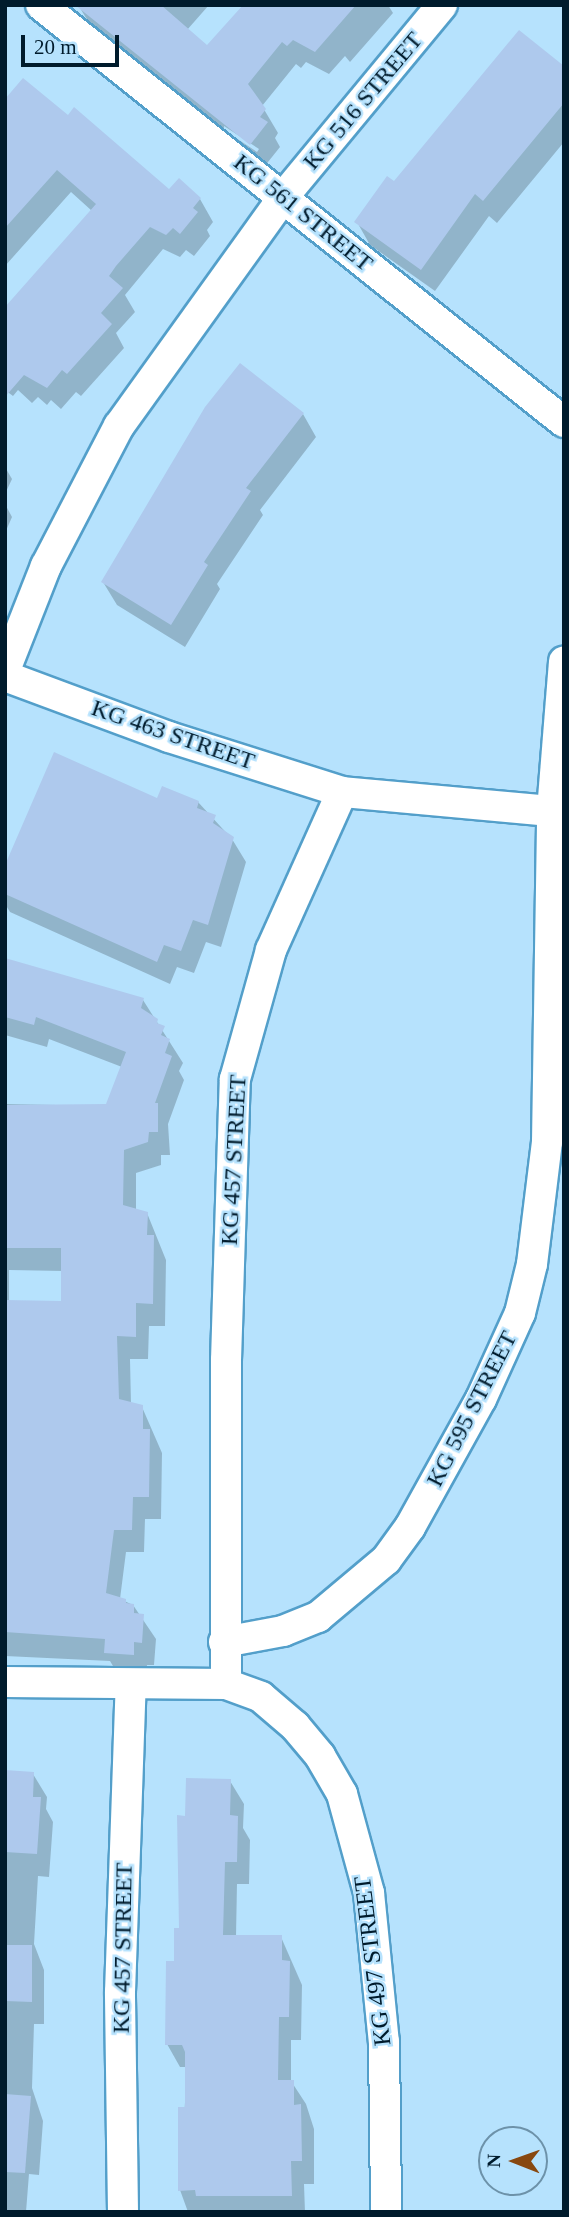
<!DOCTYPE html>
<html>
<head>
<meta charset="utf-8">
<style>
  body { margin:0 }
  #map { position:relative; width:569px; height:2217px; overflow:hidden; background:#b6e2fd; font-family:"Times New Roman",serif }
  div>[style] { position:absolute }
  .shadow>* { inset:0; background:#0003 }
  .building>* { inset:0; background:#aec9ed }
  .roads { filter:drop-shadow(2px 0 #539fca) drop-shadow(-2px 0 #539fca) drop-shadow(0 2px #539fca) drop-shadow(0 -2px #539fca) }
  .minor>* { height:30px; margin:-15px; padding:0 15px; transform-origin:15px; border-radius:15px; background:#fff }
  span { translate:-50% -50%; white-space:nowrap; text-align:center; line-height:1.15; -webkit-text-stroke:5px #b6e2fd; paint-order:stroke }
  .street-label { font-size:24px; color:#001b2c }
  .frame { position:absolute; inset:0; border:7px solid #001b2c; pointer-events:none }
  .north { position:absolute; left:478px; top:2126px; width:70px; height:70px; box-sizing:border-box; background:#b6e2fd; border:2px solid #6d92a9; border-radius:50%; rotate:271deg; font-size:19px; font-weight:700; line-height:28px; text-align:center; color:#001b2c }
  .north::after { content:''; display:block; margin:auto; width:24px; height:32px; background:#884810; clip-path:polygon(50% 0,100% 100%,50% 72%,0 100%) }
  .scale { position:absolute; left:21px; top:35px; width:98px; height:32px; box-sizing:border-box; border:4px solid #001b2c; border-top:0; padding-left:9px; font-size:21px; line-height:24px; white-space:nowrap; color:#001b2c; -webkit-text-stroke:5px #b6e2fd; paint-order:stroke }
</style>
</head>
<body>
<div id="map">
  <div class="shadow">
    <i style="clip-path:polygon(evenodd,83px 5px,209px 5px,187px 30px,207px 48px,246px 5px,388px 5px,393px 13px,350px 62px,345px 56px,329px 74px,306px 62px,301px 68px,296px 64px,262px 106px,278px 133px,275px 138px,280px 147px,264px 167px,94px 31px,80px 8px,83px 5px,224px 126px,259px 149px,257px 152px,224px 130px,224px 126px)"></i>
    <i style="clip-path:polygon(564px 69px,564px 142px,497px 223px,489px 216px,435px 291px,370px 245px,357px 222px,394px 183px)"></i>
    <i style="clip-path:polygon(5px 102px,68px 117px,170px 191px,200px 199px,213px 222px,207px 230px,210px 236px,194px 256px,186px 250px,180px 257px,163px 249px,125px 295px,135px 312px,116px 333px,124px 348px,81px 396px,76px 392px,61px 409px,51px 400px,47px 405px,38px 397px,32px 403px,18px 390px,13px 396px,5px 390px,92px 211px,71px 192px,5px 266px)"></i>
    <i style="clip-path:polygon(303px 414px,316px 437px,260px 510px,263px 515px,217px 584px,220px 589px,185px 647px,117px 605px,103px 582px)"></i>
    <i style="clip-path:polygon(5px 467px,12px 479px,5px 494px)"></i>
    <i style="clip-path:polygon(5px 504px,12px 517px,5px 533px)"></i>
    <i style="clip-path:polygon(158px 800px,198px 802px,232px 839px,246px 862px,221px 947px,206px 942px,194px 973px,177px 967px,170px 984px,10px 912px,5px 904px,5px 869px)"></i>
    <i style="clip-path:polygon(evenodd,5px 960px,143px 1000px,183px 1063px,179px 1071px,184px 1080px,168px 1124px,170px 1155px,161px 1155px,161px 1165px,136px 1173px,136px 1211px,147px 1213px,166px 1260px,165px 1326px,149px 1326px,148px 1359px,130px 1359px,131px 1404px,142px 1407px,162px 1453px,161px 1519px,145px 1519px,144px 1552px,126px 1552px,120px 1599px,133px 1605px,156px 1639px,154px 1665px,147px 1665px,146px 1678px,119px 1676px,110px 1661px,5px 1656px,5px 1104px,108px 1106px,122px 1067px,49px 1039px,47px 1047px,5px 1035px,5px 960px,9px 1270px,63px 1271px,62px 1303px,9px 1302px,9px 1270px)"></i>
    <i style="clip-path:polygon(5px 1772px,33px 1774px,47px 1797px,46px 1809px,53px 1822px,49px 1877px,38px 1876px,34px 1944px,44px 1970px,44px 2024px,34px 2024px,32px 2088px,43px 2121px,39px 2175px,29px 2174px,26px 2212px,5px 2212px)"></i>
    <i style="clip-path:polygon(230px 1781px,244px 1804px,243px 1828px,250px 1840px,249px 1884px,237px 1884px,236px 1937px,281px 1937px,302px 1985px,301px 2040px,291px 2040px,291px 2081px,306px 2104px,314px 2129px,314px 2184px,304px 2184px,305px 2212px,188px 2212px,180px 2190px,187px 2067px,180px 2067px,167px 2044px,181px 1930px,187px 1818px)"></i>
  </div>
  <div class="building">
    <i style="clip-path:polygon(75px 5px,161px 5px,207px 45px,243px 5px,356px 5px,315px 52px,293px 40px,287px 46px,282px 42px,248px 84px,266px 109px,260px 117px,268px 122px,250px 145px)"></i>
    <i style="clip-path:polygon(519px 30px,564px 66px,564px 103px,483px 201px,475px 194px,421px 270px,354px 222px,387px 176px,394px 181px)"></i>
    <i style="clip-path:polygon(23px 78px,68px 115px,74px 107px,169px 189px,179px 178px,201px 198px,193px 208px,198px 212px,180px 234px,173px 228px,166px 235px,150px 227px,116px 266px,109px 276px,123px 288px,101px 313px,112px 324px,67px 374px,62px 370px,47px 388px,24px 375px,5px 397px,5px 307px,96px 204px,57px 170px,5px 228px,5px 99px)"></i>
    <i style="clip-path:polygon(240px 363px,304px 413px,246px 488px,251px 491px,204px 562px,208px 565px,171px 625px,101px 582px,205px 407px)"></i>
    <i style="clip-path:polygon(54px 752px,157px 798px,162px 786px,199px 801px,197px 808px,216px 815px,213px 823px,234px 837px,208px 925px,193px 920px,181px 951px,164px 945px,157px 962px,5px 894px,5px 865px)"></i>
    <i style="clip-path:polygon(5px 958px,144px 998px,141px 1008px,158px 1019px,157px 1023px,165px 1026px,161px 1035px,170px 1039px,165px 1053px,172px 1056px,155px 1103px,158px 1103px,158px 1132px,149px 1132px,148px 1142px,124px 1150px,123px 1205px,148px 1212px,147px 1235px,154px 1235px,153px 1304px,136px 1303px,136px 1337px,117px 1336px,119px 1399px,143px 1405px,143px 1429px,150px 1429px,149px 1497px,133px 1497px,132px 1530px,114px 1530px,106px 1593px,126px 1599px,126px 1603px,134px 1604px,134px 1613px,144px 1614px,142px 1643px,134px 1642px,134px 1655px,104px 1653px,105px 1639px,5px 1632px,5px 1300px,61px 1301px,61px 1248px,5px 1248px,5px 1105px,106px 1104px,126px 1052px,36px 1017px,34px 1025px,5px 1017px)"></i>
    <i style="clip-path:polygon(5px 1770px,34px 1772px,33px 1797px,41px 1797px,37px 1854px,5px 1852px)"></i>
    <i style="clip-path:polygon(186px 1778px,231px 1779px,230px 1815px,238px 1816px,237px 1862px,225px 1862px,223px 1935px,282px 1935px,282px 1960px,290px 1961px,289px 2017px,279px 2017px,278px 2080px,294px 2080px,294px 2105px,301px 2104px,302px 2161px,291px 2161px,292px 2196px,196px 2196px,195px 2190px,178px 2191px,178px 2107px,185px 2107px,185px 2052px,182px 2045px,165px 2045px,166px 1961px,174px 1961px,174px 1928px,179px 1928px,177px 1815px,185px 1816px)"></i>
    <i style="clip-path:polygon(5px 1945px,32px 1945px,32px 2002px,5px 2001px)"></i>
    <i style="clip-path:polygon(5px 2094px,31px 2096px,25px 2173px,5px 2172px)"></i>
  </div>
  <div class="roads">
    <div class="minor">
      <i style="left:41px;top:5px;width:669px;rotate:38.57deg"></i>
      <i style="left:5px;top:670px;width:112px;rotate:-68.5deg"></i>
      <i style="left:46px;top:566px;width:158px;rotate:-62.5deg"></i>
      <i style="left:119px;top:426px;width:283px;rotate:-54.3deg"></i>
      <i style="left:284px;top:196px;width:248px;rotate:-50.4deg"></i>
      <i style="left:5px;top:676px;width:175px;rotate:20.4deg"></i>
      <i style="left:169px;top:737px;width:182px;rotate:17.6deg"></i>
      <i style="left:224px;top:1642px;width:60px;rotate:-10.6deg"></i>
      <i style="left:283px;top:1631px;width:38px;rotate:-22deg"></i>
      <i style="left:318px;top:1617px;width:89px;rotate:-40deg"></i>
      <i style="left:386px;top:1560px;width:41px;rotate:-54deg"></i>
      <i style="left:410px;top:1527px;width:146px;rotate:-61deg"></i>
      <i style="left:481px;top:1399px;width:94px;rotate:-65.6deg"></i>
      <i style="left:520px;top:1313px;width:50px;rotate:-76.2deg"></i>
      <i style="left:532px;top:1264px;width:123px;rotate:-83deg"></i>
      <i style="left:547px;top:1142px;width:331px;rotate:-89.1deg"></i>
      <i style="left:552px;top:811px;width:150px;rotate:-85.4deg"></i>
      <i style="left:5px;top:1682px;width:221px;rotate:0.5deg"></i>
      <i style="left:226px;top:1684px;width:37px;rotate:20deg"></i>
      <i style="left:261px;top:1697px;width:45px;rotate:40.5deg"></i>
      <i style="left:295px;top:1726px;width:39px;rotate:50deg"></i>
      <i style="left:320px;top:1756px;width:44px;rotate:59.9deg"></i>
      <i style="left:342px;top:1794px;width:103px;rotate:74.7deg"></i>
      <i style="left:369px;top:1893px;width:150px;rotate:84.3deg"></i>
      <i style="left:384px;top:2042px;width:170px;rotate:89.3deg"></i>
      <i style="left:226px;top:1684px;width:324px;rotate:-90deg"></i>
      <i style="left:226px;top:1360px;width:281px;rotate:-88.2deg"></i>
      <i style="left:235px;top:1079px;width:134px;rotate:-74.4deg"></i>
      <i style="left:271px;top:950px;width:173px;rotate:-65.8deg"></i>
      <i style="left:342px;top:792px;width:211px;rotate:5.2deg"></i>
      <i style="left:123px;top:2212px;width:220px;rotate:-90.8deg"></i>
      <i style="left:120px;top:1992px;width:308px;rotate:-88deg"></i>
    </div>
  </div>
  <div class="street-label">
    <span style="left:363px;top:101px;rotate:-50deg">KG 516 STREET</span>
    <span style="left:303px;top:213px;rotate:39deg">KG 561 STREET</span>
    <span style="left:173px;top:735px;rotate:19deg">KG 463 STREET</span>
    <span style="left:234px;top:1160px;rotate:-87deg">KG 457 STREET</span>
    <span style="left:472px;top:1409px;rotate:-63deg">KG 595 STREET</span>
    <span style="left:123px;top:1948px;rotate:-89deg">KG 457 STREET</span>
    <span style="left:373px;top:1961px;rotate:-97deg">KG 497 STREET</span>
  </div>
  <div class="frame"></div>
  <div class="north">N</div>
  <div class="scale">20 m</div>
</div>
</body>
</html>
